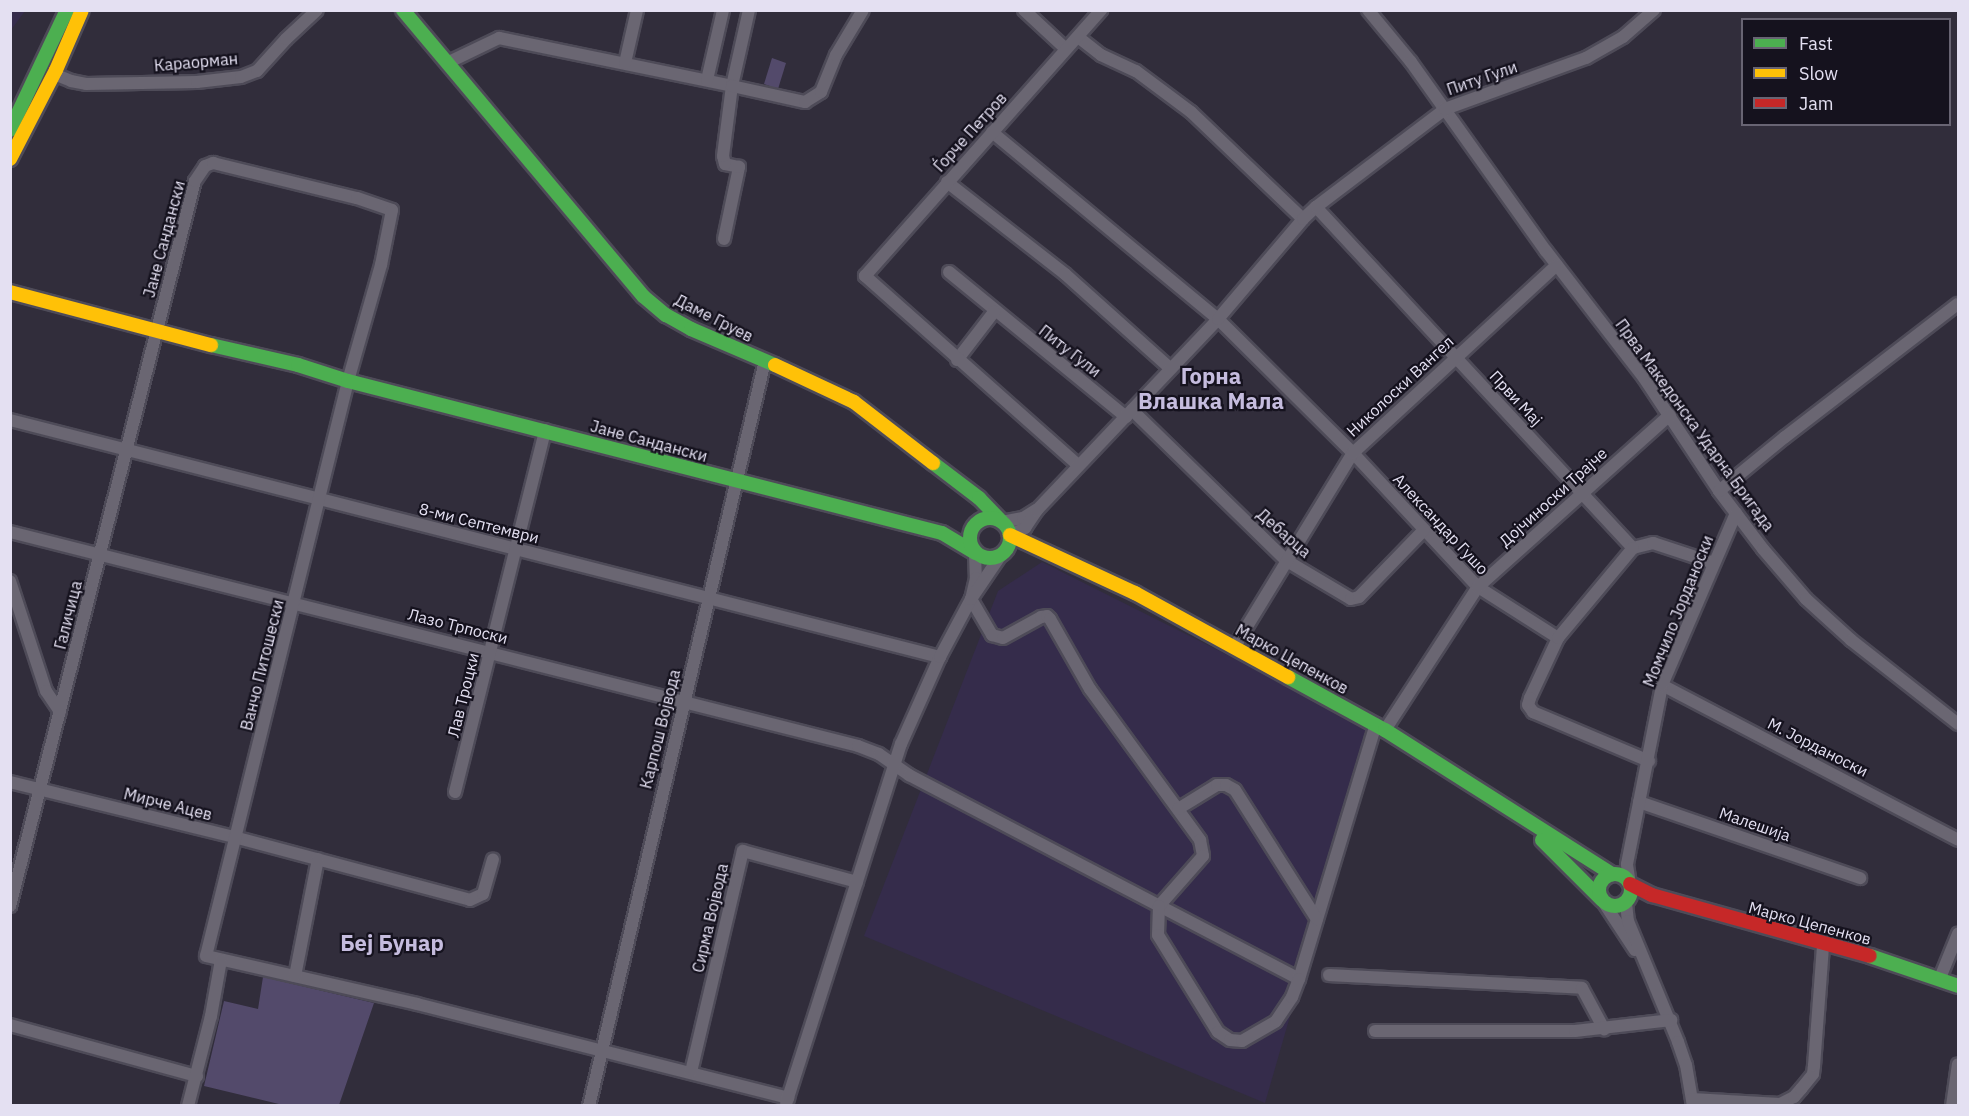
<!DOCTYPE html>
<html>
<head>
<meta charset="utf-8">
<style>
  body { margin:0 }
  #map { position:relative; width:1969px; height:1116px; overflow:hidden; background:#312d3b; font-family:"IBM Plex Sans",sans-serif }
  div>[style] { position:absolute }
  .built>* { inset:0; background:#352c4b }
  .green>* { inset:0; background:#534a6b }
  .roads { filter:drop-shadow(2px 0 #4e4b58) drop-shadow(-2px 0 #4e4b58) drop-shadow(0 2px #4e4b58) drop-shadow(0 -2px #4e4b58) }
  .street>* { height:12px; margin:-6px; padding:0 6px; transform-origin:6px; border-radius:6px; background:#6a6672 }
  .fast>* { height:14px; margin:-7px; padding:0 7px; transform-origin:7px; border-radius:7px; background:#4caf50 }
  .fast>.ring { margin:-7px; padding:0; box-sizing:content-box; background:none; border:14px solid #4caf50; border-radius:50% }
  .slow>* { height:14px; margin:-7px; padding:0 7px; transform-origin:7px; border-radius:7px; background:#ffc107 }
  .jam>* { height:14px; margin:-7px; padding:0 7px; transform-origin:7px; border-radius:7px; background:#c62828 }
  span { translate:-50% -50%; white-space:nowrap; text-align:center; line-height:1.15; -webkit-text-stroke:4.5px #15121e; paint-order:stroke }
  .street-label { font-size:16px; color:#e4e0f2 }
  .district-label { font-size:22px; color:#c5bcde; font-weight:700 }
  .frame { position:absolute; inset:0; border:12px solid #e4e0f2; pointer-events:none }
  .legend { position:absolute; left:1741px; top:18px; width:210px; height:108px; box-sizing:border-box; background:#15121e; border:2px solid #686473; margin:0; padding:8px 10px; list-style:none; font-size:18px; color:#e4e0f2 }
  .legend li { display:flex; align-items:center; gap:12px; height:30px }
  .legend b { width:30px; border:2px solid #686473 }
</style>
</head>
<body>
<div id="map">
  <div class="built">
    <i style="clip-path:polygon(11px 10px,25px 11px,11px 30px,10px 11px)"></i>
    <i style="clip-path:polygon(1042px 562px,1373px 728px,1265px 1103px,864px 936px,998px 591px)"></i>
  </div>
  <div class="green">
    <i style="clip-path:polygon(772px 58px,786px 63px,778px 89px,764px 84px)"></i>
    <i style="clip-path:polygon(263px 977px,374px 1003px,339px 1105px,283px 1105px,204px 1086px,224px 1001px,258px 1009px)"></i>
  </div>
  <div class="roads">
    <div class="street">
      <i style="left:1024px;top:10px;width:57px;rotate:42.9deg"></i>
      <i style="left:1368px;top:10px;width:67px;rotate:50.4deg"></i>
      <i style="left:1411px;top:62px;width:232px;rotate:54.5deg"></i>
      <i style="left:1546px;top:251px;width:160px;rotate:52.3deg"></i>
      <i style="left:1644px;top:378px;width:136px;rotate:56.4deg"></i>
      <i style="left:1719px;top:491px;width:73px;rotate:52.8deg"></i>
      <i style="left:1763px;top:549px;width:66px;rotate:49.3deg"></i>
      <i style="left:1806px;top:599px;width:61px;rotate:42.3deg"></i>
      <i style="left:1851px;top:640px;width:136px;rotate:38.1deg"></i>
      <i style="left:1078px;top:37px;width:29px;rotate:38deg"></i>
      <i style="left:1101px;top:55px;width:38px;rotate:25deg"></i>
      <i style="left:1136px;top:71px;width:69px;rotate:36.7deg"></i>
      <i style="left:1191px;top:112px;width:155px;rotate:43.7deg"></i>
      <i style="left:447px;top:63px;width:58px;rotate:-25.7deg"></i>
      <i style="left:499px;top:38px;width:238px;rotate:11.6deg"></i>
      <i style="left:732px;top:86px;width:78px;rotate:-77.4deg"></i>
      <i style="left:625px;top:63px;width:54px;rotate:-77.2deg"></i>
      <i style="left:54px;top:74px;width:18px;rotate:22deg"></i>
      <i style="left:71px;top:81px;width:15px;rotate:11deg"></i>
      <i style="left:86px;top:84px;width:111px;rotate:-1deg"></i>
      <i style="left:197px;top:82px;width:44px;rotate:-6.5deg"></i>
      <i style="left:241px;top:77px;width:17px;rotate:-21deg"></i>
      <i style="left:257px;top:71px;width:43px;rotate:-47.8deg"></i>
      <i style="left:286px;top:39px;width:42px;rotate:-43.1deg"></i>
      <i style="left:707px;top:80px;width:72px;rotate:-77.1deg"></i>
      <i style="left:992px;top:132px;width:293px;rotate:39.6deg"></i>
      <i style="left:1218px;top:319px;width:190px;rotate:44.8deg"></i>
      <i style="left:1353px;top:453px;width:183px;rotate:47deg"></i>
      <i style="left:1478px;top:587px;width:95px;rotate:32.5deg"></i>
      <i style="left:1558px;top:638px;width:66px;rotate:115deg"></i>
      <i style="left:1530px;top:698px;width:7px;rotate:106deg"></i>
      <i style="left:1528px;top:705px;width:9px;rotate:54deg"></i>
      <i style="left:1533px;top:712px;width:126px;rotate:22.9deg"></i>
      <i style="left:947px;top:182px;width:150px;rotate:37.9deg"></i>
      <i style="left:1065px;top:274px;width:142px;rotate:41.9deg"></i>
      <i style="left:1316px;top:207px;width:466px;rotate:47.1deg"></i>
      <i style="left:1633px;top:548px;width:21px;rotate:-14deg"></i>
      <i style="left:1653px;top:543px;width:64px;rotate:18.2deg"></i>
      <i style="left:724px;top:239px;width:74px;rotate:-78.2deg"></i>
      <i style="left:739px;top:167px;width:14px;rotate:-168deg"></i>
      <i style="left:725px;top:164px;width:8px;rotate:-104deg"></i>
      <i style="left:723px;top:156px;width:71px;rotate:-82.7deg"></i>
      <i style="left:732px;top:86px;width:75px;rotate:12.4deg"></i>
      <i style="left:805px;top:102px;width:19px;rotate:-32deg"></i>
      <i style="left:821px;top:92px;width:40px;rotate:-68deg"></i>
      <i style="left:836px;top:55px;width:52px;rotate:-59deg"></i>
      <i style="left:949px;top:272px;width:229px;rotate:39.3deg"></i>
      <i style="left:957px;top:360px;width:61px;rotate:-52.4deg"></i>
      <i style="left:1132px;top:410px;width:216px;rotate:44.3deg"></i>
      <i style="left:1287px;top:561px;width:74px;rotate:30.7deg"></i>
      <i style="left:1351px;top:599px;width:8px;rotate:-14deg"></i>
      <i style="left:1359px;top:597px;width:93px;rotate:-45.9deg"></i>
      <i style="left:10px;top:420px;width:960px;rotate:14.3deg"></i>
      <i style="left:1078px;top:465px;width:285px;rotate:-138.4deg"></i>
      <i style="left:865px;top:276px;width:356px;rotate:-48.4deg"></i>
      <i style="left:1719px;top:491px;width:85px;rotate:-39.3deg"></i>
      <i style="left:1785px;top:437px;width:218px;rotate:-37.6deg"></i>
      <i style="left:1002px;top:522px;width:21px;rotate:-11deg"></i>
      <i style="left:1023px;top:518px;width:15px;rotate:-32deg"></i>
      <i style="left:10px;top:532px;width:875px;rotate:14.16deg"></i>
      <i style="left:858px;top:746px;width:22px;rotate:21deg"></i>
      <i style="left:879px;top:754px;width:37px;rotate:35deg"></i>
      <i style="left:909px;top:775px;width:440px;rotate:27.6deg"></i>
      <i style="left:1299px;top:979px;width:266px;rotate:-73.2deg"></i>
      <i style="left:1010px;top:535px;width:17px;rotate:-25deg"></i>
      <i style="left:1025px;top:528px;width:22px;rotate:-56deg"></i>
      <i style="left:1037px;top:510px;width:263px;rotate:-46.5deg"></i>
      <i style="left:1218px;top:319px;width:131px;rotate:-49.6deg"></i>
      <i style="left:1303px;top:219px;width:18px;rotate:-43deg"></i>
      <i style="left:1316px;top:207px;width:162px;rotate:-37.2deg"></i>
      <i style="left:1445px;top:109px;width:150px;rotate:-19.9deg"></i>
      <i style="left:1586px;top:58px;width:43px;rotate:-29.6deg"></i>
      <i style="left:1623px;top:37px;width:41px;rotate:-41.1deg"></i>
      <i style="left:975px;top:553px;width:25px;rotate:88deg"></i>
      <i style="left:976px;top:578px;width:22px;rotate:103deg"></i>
      <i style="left:971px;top:599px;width:42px;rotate:59.7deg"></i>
      <i style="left:992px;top:635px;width:11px;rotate:15deg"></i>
      <i style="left:1003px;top:638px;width:43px;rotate:-28.9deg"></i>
      <i style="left:1041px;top:617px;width:6px;rotate:-9deg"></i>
      <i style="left:1047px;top:616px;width:4px;rotate:45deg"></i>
      <i style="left:1050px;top:619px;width:81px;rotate:60.3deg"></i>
      <i style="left:1090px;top:689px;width:187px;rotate:53.9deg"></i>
      <i style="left:1200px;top:840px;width:16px;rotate:79deg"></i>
      <i style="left:1203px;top:856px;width:67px;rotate:131.3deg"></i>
      <i style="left:1159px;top:906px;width:29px;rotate:92deg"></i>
      <i style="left:1158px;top:935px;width:114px;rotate:58.3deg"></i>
      <i style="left:1218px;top:1032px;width:14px;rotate:34deg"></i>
      <i style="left:1230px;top:1040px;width:12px;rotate:5deg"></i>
      <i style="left:1242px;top:1041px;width:39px;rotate:-30deg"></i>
      <i style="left:1276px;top:1021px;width:29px;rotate:-56deg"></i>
      <i style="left:1292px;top:997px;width:19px;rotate:-69deg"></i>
      <i style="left:10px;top:581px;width:116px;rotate:71.9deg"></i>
      <i style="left:46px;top:691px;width:25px;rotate:56deg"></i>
      <i style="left:1558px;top:638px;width:117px;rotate:-50.2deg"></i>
      <i style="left:1235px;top:646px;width:226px;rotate:-58.6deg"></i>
      <i style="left:1353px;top:453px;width:277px;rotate:-42.7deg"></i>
      <i style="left:1662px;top:685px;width:334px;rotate:27.6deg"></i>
      <i style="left:1385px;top:730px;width:171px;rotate:-57deg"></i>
      <i style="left:1478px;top:587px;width:258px;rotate:-41.9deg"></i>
      <i style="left:10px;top:782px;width:231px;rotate:13.8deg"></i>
      <i style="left:234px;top:837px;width:244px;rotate:14.9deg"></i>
      <i style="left:470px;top:900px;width:14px;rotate:-25deg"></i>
      <i style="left:483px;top:894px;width:36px;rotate:-74deg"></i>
      <i style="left:455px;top:792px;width:373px;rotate:-76deg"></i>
      <i style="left:1639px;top:802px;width:234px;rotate:19deg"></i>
      <i style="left:1178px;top:809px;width:46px;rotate:-31.6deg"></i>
      <i style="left:1217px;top:785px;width:9px"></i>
      <i style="left:1226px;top:785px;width:10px;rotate:29deg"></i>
      <i style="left:1235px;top:790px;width:153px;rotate:57.6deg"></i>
      <i style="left:1630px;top:884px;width:20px;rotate:-99deg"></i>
      <i style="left:1627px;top:864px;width:182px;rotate:-78.9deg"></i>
      <i style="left:1662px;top:685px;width:187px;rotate:-66.7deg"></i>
      <i style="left:1602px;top:900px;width:60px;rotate:56.6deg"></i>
      <i style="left:1626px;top:903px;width:18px;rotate:84deg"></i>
      <i style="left:1628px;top:921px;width:131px;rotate:67.5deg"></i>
      <i style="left:1678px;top:1042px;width:24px;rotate:71deg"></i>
      <i style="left:1686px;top:1065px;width:42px;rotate:80.3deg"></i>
      <i style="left:10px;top:906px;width:748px;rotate:-75.69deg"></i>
      <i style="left:195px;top:181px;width:18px;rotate:-56deg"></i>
      <i style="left:205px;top:166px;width:9px;rotate:-21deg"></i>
      <i style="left:213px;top:163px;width:148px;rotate:13.7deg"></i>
      <i style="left:357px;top:198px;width:37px;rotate:19deg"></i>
      <i style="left:392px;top:210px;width:56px;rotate:101.3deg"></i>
      <i style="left:381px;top:265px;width:121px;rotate:105.9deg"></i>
      <i style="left:348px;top:381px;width:592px;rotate:103.87deg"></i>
      <i style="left:206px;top:956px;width:216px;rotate:12.8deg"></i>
      <i style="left:417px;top:1004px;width:383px;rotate:14.2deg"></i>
      <i style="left:1329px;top:975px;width:253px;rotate:2.9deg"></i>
      <i style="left:1582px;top:988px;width:47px;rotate:61.8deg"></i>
      <i style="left:295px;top:976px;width:119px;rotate:-78.9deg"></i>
      <i style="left:1940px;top:978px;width:48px;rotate:-67.8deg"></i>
      <i style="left:10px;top:1025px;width:194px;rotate:15.3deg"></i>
      <i style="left:1375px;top:1031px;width:200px"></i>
      <i style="left:1575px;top:1031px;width:97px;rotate:-6.5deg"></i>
      <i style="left:691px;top:1072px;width:227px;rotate:-76.8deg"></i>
      <i style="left:743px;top:851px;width:118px;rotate:15.2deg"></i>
      <i style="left:1692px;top:1099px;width:88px;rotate:3.3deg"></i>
      <i style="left:1780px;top:1104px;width:16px;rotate:-27deg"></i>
      <i style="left:1794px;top:1097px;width:11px;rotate:-49deg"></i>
      <i style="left:1801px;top:1089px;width:19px;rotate:-51deg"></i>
      <i style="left:1813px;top:1074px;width:8px;rotate:-83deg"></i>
      <i style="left:1814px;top:1066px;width:121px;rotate:-85.7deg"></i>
      <i style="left:786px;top:1104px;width:378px;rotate:-72.3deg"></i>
      <i style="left:901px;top:744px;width:95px;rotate:-65.9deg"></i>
      <i style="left:940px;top:657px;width:66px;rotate:-61.9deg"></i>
      <i style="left:971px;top:599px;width:53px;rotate:-55.7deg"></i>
      <i style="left:188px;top:1106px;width:93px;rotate:-75.7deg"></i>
      <i style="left:211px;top:1016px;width:57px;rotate:-79.9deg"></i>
      <i style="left:589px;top:1106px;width:766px;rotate:-76.71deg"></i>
      <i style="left:1952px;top:1106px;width:42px;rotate:-81.9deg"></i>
    </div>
    <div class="fast">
      <i style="left:403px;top:10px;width:373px;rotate:50deg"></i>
      <i style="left:643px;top:296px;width:30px;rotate:40deg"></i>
      <i style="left:666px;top:315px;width:29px;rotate:29deg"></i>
      <i style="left:691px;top:329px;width:91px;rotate:23.2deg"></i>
      <i style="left:10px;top:130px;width:133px;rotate:-64.6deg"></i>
      <i style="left:211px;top:345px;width:89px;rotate:12.9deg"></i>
      <i style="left:298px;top:365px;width:52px;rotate:17.7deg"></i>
      <i style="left:348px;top:381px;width:613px;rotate:14.35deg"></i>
      <i style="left:942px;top:533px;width:39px;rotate:31deg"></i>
      <i style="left:933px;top:463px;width:58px;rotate:37.3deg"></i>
      <i style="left:979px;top:498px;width:33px;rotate:46deg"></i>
      <i class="ring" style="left:970px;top:518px;width:26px;height:26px"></i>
      <i style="left:1288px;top:677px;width:111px;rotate:28.7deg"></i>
      <i style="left:1385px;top:730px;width:269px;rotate:32.4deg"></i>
      <i style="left:1542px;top:840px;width:85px;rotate:45deg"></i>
      <i class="ring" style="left:1599px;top:874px;width:18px;height:18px"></i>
      <i style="left:1870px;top:956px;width:93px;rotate:18.8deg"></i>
    </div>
    <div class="slow">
      <i style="left:10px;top:159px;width:100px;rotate:-62.7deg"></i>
      <i style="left:56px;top:70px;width:65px;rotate:-66.6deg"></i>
      <i style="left:10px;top:292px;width:208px;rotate:14.8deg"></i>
      <i style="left:775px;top:365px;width:87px;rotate:25.1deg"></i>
      <i style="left:854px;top:402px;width:100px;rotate:37.7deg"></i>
      <i style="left:1010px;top:535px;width:138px;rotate:24.9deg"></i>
      <i style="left:1135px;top:593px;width:175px;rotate:28.8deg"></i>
    </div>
    <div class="jam">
      <i style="left:1630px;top:884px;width:25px;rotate:27deg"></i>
      <i style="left:1652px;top:895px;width:226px;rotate:15.6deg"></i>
    </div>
  </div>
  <div class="street-label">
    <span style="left:196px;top:62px;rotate:-5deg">Караорман</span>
    <span style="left:1482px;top:78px;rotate:-19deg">Питу Гули</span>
    <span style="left:970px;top:132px;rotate:-48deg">Ѓорче Петров</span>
    <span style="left:164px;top:239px;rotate:-75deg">Јане Сандански</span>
    <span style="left:714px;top:318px;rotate:27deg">Даме Груев</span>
    <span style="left:1070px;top:351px;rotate:38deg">Питу Гули</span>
    <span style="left:1400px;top:386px;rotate:-43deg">Николоски Вангел</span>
    <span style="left:1516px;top:398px;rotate:47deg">Први Мај</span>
    <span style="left:1695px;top:425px;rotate:54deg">Прва Македонска Ударна Бригада</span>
    <span style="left:649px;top:441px;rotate:15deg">Јане Сандански</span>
    <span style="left:1553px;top:497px;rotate:-42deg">Дојчиноски Трајче</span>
    <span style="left:479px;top:523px;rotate:14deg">8-ми Септември</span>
    <span style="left:1441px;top:524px;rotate:47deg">Александар Гушо</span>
    <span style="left:1284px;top:533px;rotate:41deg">Дебарца</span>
    <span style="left:1678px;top:611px;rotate:-68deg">Момчило Јорданоски</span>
    <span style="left:68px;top:615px;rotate:-76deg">Галичица</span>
    <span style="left:458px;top:626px;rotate:14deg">Лазо Трпоски</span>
    <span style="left:1292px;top:659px;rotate:29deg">Марко Цепенков</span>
    <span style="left:262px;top:665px;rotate:-76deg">Ванчо Питошески</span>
    <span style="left:463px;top:695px;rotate:-76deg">Лав Троцки</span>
    <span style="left:660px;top:729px;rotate:-76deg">Карпош Војвода</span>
    <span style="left:1818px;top:747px;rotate:27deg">М. Јорданоски</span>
    <span style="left:168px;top:804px;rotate:14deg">Мирче Ацев</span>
    <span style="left:1755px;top:824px;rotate:19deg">Малешија</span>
    <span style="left:710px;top:918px;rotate:-77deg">Сирма Војвода</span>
    <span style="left:1810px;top:923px;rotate:15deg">Марко Цепенков</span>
  </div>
  <div class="district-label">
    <span style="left:1211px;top:388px">Горна<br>Влашка Мала</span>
    <span style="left:392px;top:943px">Беј Бунар</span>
  </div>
  <div class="frame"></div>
  <ul class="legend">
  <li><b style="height:8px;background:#4caf50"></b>Fast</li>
  <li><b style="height:8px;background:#ffc107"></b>Slow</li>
  <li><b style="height:8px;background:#c62828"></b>Jam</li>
  </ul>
</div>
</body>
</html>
